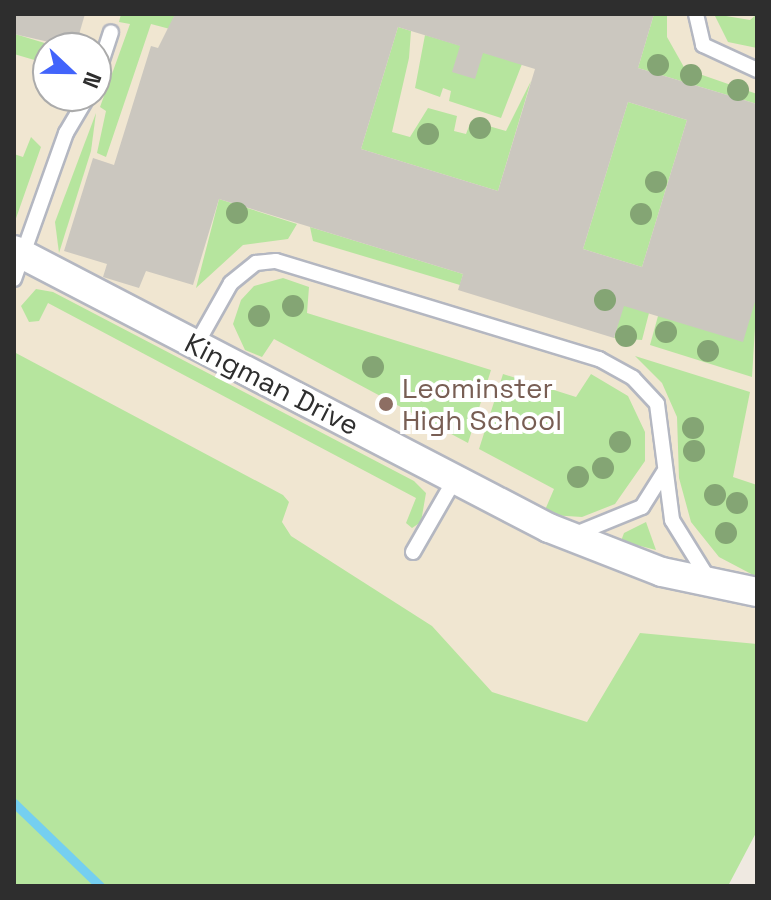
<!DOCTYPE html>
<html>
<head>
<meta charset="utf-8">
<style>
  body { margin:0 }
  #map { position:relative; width:771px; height:900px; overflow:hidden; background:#efe9e1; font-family:"Space Grotesk",sans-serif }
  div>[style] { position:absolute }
  .education>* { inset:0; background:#f0e6d1 }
  .green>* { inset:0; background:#b6e59e }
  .stream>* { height:9px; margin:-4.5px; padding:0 4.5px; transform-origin:4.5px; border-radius:4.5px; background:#75cff0 }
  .building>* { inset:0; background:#cbc7bf }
  .roads { filter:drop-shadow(2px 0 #b4b7c1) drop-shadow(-2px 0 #b4b7c1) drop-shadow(0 2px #b4b7c1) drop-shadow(0 -2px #b4b7c1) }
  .service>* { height:14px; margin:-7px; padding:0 7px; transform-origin:7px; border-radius:7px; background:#fff }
  .minor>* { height:28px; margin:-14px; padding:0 14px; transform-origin:14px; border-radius:14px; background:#fff }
  .trees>* { width:22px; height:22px; margin:-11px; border-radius:50%; background:#84a574 }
  .dots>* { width:22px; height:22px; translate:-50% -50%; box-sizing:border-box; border:4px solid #fff; border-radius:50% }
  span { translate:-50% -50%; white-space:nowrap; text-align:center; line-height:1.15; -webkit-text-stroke:8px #fff; paint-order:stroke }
  .street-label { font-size:28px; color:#2e2e2e }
  .education-label { font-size:28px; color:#785e54 }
  .left { translate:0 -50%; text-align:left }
  .frame { position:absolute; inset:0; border:16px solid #2e2e2e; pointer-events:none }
  .north { position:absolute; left:32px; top:32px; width:80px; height:80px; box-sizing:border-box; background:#fff; border:2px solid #ababab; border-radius:50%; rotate:112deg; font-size:22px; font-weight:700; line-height:32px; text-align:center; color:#2e2e2e }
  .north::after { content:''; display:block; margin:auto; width:28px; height:36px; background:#4264fb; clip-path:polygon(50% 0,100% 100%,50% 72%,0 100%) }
</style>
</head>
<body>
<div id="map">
  <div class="education">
    <i style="clip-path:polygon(evenodd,14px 14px,757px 14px,757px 717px,720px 886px,14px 712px,14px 14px,48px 48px,96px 48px,96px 96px,48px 96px,48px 48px)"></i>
  </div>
  <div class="green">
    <i style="clip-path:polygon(121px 14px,175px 14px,170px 29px,151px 24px,106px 157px,97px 153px,106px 111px,100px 107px,130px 24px,119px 22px)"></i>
    <i style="clip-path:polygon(654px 14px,667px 14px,667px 37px,685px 69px,757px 94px,757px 104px,638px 68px)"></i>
    <i style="clip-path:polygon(714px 14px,750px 20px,757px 14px,757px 48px,728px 42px)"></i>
    <i style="clip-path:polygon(398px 27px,411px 31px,409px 58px,392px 132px,410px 137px,428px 108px,457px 116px,454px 131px,466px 134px,471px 121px,506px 131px,531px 81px,498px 191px,361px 149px)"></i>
    <i style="clip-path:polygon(14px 35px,15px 34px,61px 48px,48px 48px,48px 64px,14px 54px)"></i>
    <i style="clip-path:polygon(425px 35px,522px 64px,501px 118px,449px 101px,451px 91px,443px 88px,440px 97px,415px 88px)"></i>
    <i style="clip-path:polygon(628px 102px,687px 120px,642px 267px,583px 249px)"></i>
    <i style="clip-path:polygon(96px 113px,91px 151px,59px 253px,55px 222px)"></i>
    <i style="clip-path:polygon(31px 137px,41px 147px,14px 224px,14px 154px,23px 157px)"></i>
    <i style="clip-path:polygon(219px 199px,297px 224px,288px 239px,243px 245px,196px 288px)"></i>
    <i style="clip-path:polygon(310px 227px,463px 274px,460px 285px,313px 241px)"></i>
    <i style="clip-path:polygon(588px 274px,649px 313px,642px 340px,614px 338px,618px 323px)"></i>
    <i style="clip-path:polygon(283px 278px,309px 287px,307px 313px,491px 370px,468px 443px,274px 339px,262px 357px,245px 350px,233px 324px,241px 300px,254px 286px)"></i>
    <i style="clip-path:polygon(36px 289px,53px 292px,414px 481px,426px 493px,421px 522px,412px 528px,406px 523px,416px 498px,48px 303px,39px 321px,29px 322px,21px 306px)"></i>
    <i style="clip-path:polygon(757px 295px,752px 377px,650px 345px,658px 316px)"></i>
    <i style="clip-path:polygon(14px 352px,283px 495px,289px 502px,282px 522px,291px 536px,432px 626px,492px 692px,587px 722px,640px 633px,757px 644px,757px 831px,728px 886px,14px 886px)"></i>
    <i style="clip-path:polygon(635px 356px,750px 392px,733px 477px,757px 485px,757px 577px,719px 557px,691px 522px,679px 478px,677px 417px,662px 383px)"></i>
    <i style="clip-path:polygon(503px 374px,576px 397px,591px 374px,628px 396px,645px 432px,645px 461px,615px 504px,582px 517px,551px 515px,545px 510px,554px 489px,479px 449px)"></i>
    <i style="clip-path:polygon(646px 522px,656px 550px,621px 541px,624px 533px)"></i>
  </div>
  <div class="stream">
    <i style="left:14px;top:803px;width:120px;rotate:44deg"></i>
  </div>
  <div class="building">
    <i style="clip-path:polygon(14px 14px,85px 14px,75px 48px,14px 34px)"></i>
    <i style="clip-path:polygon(evenodd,175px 14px,654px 14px,638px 68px,757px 104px,757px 295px,743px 342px,624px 306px,614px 338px,458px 290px,463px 274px,219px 199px,193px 285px,146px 271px,139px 288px,103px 277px,107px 264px,64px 251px,93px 158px,114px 165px,151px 46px,158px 48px,175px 14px,398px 27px,460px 46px,452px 72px,475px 79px,483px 53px,535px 69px,498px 191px,361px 149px,398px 27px,175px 14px,628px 102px,687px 120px,642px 267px,583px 249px,628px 102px)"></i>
  </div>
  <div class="roads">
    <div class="service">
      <i style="left:696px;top:14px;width:32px;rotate:77deg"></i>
      <i style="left:703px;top:45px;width:60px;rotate:24.8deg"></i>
      <i style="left:96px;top:78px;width:48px;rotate:-71.9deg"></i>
      <i style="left:14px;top:279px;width:155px;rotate:-70.4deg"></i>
      <i style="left:66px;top:133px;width:43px;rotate:-59.3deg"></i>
      <i style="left:196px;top:345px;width:71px;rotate:-60.6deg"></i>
      <i style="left:231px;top:283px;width:32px;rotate:-39deg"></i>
      <i style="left:256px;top:263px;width:20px;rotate:-6deg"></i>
      <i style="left:276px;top:261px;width:338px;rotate:16.9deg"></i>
      <i style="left:599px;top:359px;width:39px;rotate:29deg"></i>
      <i style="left:633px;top:378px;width:35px;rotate:47deg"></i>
      <i style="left:657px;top:404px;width:117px;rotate:82.6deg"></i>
      <i style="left:672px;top:520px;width:68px;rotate:58.2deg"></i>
      <i style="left:578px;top:533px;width:69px;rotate:-22.1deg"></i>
      <i style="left:642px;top:507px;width:41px;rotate:-57.8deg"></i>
      <i style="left:413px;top:552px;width:84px;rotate:-60.1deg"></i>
    </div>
    <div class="minor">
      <i style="left:14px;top:250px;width:603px;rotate:27.46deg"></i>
      <i style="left:549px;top:528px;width:121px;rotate:21.3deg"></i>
      <i style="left:662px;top:572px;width:97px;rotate:11.9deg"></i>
    </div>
  </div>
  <div class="trees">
    <i style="left:658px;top:65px"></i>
    <i style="left:691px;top:75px"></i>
    <i style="left:738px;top:90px"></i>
    <i style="left:480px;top:128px"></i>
    <i style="left:428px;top:134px"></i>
    <i style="left:656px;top:182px"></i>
    <i style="left:237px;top:213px"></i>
    <i style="left:641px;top:214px"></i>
    <i style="left:605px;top:300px"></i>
    <i style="left:293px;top:306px"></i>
    <i style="left:259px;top:316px"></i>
    <i style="left:666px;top:332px"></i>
    <i style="left:626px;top:336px"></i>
    <i style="left:708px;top:351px"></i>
    <i style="left:373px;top:367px"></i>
    <i style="left:693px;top:428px"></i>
    <i style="left:620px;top:442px"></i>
    <i style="left:694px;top:451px"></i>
    <i style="left:603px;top:468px"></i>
    <i style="left:578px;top:477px"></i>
    <i style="left:715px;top:495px"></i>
    <i style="left:737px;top:503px"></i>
    <i style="left:726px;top:533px"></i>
  </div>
  <div class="dots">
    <i style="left:386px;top:404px;background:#8d6e63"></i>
  </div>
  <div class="street-label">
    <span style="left:272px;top:384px;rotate:27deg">Kingman Drive</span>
  </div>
  <div class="education-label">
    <span class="left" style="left:402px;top:404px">Leominster<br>High School</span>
  </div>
  <div class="frame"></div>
  <div class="north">N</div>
</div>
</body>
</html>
